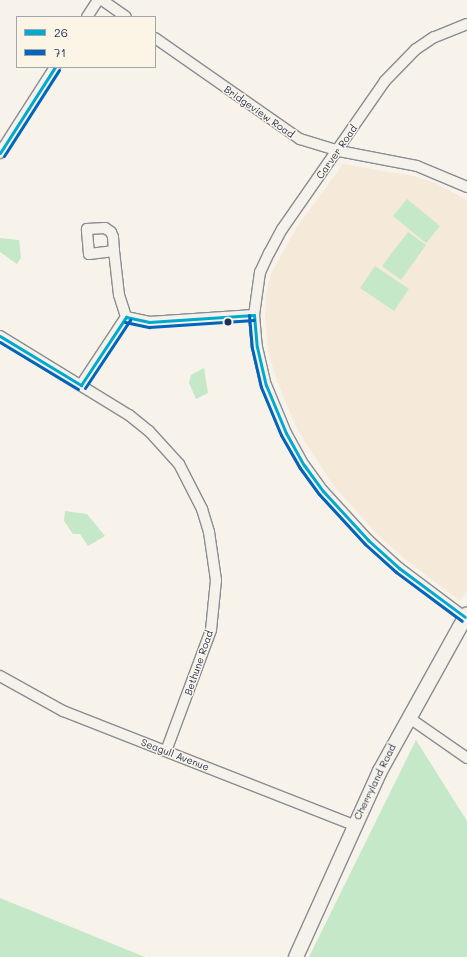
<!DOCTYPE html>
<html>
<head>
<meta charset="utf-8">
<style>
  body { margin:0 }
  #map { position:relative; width:467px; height:957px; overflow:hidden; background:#f7f3ea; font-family:Mali,sans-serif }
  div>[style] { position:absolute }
  .built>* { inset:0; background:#f5eada }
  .green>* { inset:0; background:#c4e8c8 }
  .roads { filter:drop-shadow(1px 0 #8a8c91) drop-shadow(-1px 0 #8a8c91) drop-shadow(0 1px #8a8c91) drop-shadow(0 -1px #8a8c91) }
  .street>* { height:10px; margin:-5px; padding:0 5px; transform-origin:5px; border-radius:5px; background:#f5f2ec }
  .secondary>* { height:14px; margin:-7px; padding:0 7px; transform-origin:7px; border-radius:7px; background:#f5f2ec }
  .bus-1>* { height:3px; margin:-1.5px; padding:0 1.5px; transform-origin:1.5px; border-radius:1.5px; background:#00a9ce }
  .bus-2>* { height:3px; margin:-1.5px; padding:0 1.5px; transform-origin:1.5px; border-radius:1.5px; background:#0065bd }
  .dots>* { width:11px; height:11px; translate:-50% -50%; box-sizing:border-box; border:2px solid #fcf5e5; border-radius:50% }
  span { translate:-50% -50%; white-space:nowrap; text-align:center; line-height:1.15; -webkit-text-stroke:3px #fcf5e5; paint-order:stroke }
  .street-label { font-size:10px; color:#1b2f5e }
  .legend { position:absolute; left:16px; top:16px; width:140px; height:52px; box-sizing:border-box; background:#fcf5e5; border:1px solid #a2a6af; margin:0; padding:5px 7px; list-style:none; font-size:12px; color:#1b2f5e }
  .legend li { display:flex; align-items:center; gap:8px; height:20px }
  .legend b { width:20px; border:1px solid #a2a6af }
</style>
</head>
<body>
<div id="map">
  <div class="built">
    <i style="clip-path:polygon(343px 164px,413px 176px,435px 183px,467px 200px,467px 590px,460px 601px,407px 561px,376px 533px,332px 484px,297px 429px,277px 381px,269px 355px,265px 319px,266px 293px,271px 274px,295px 230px)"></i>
  </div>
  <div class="green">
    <i style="clip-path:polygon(407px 199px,440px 226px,426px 243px,393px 216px)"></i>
    <i style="clip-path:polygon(408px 232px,426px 245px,401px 280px,382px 266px)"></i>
    <i style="clip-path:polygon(0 238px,19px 240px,21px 258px,17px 264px,0 252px)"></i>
    <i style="clip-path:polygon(375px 266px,409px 289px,394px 311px,360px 288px)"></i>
    <i style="clip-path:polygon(204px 368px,208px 393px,196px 399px,189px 383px,191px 375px)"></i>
    <i style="clip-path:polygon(65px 511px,87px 514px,105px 536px,88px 546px,80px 534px,73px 534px,64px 521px)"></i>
    <i style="clip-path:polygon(416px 740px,467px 821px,467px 957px,309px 957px)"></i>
    <i style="clip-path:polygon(0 898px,145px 957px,0 957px)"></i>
  </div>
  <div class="roads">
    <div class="street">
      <i style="left:102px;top:0;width:29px;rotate:35deg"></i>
      <i style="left:87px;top:17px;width:20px;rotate:-57deg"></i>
      <i style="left:467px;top:24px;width:35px;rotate:158deg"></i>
      <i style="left:434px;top:37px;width:22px;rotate:146deg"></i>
      <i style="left:416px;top:49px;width:45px;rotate:134.1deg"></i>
      <i style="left:385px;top:81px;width:180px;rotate:124.8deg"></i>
      <i style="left:282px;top:229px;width:27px;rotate:118deg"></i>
      <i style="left:269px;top:253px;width:21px;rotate:115deg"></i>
      <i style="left:260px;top:272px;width:43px;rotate:97.9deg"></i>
      <i style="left:254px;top:315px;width:32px;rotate:85deg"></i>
      <i style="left:257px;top:347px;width:39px;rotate:77deg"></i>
      <i style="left:266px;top:385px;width:52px;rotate:67.4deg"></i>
      <i style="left:286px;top:433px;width:37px;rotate:61deg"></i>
      <i style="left:304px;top:465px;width:32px;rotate:54deg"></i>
      <i style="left:323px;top:491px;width:67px;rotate:47.4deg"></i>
      <i style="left:368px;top:540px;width:42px;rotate:42.1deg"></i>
      <i style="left:399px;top:568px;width:85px;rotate:36.9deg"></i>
      <i style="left:155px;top:38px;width:177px;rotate:34.9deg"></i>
      <i style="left:300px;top:139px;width:41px;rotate:17.1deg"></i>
      <i style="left:339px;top:151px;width:79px;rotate:10.9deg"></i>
      <i style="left:417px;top:166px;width:54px;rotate:22.8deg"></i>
      <i style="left:0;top:153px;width:102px;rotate:-57.4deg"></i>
      <i style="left:114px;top:251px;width:25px;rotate:173deg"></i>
      <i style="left:89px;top:254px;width:25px;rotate:-95deg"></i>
      <i style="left:87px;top:229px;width:18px;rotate:-3deg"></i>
      <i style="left:105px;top:228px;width:7px;rotate:34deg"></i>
      <i style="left:111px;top:232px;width:5px;rotate:68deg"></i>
      <i style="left:113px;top:237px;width:14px;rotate:86deg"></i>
      <i style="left:114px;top:251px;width:44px;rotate:83.5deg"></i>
      <i style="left:119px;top:295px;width:23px;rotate:72deg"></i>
      <i style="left:126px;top:317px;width:24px;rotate:12deg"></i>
      <i style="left:149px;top:322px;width:105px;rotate:-3.8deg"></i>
      <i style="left:0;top:336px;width:151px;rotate:31.5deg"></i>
      <i style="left:129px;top:415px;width:26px;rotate:39deg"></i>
      <i style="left:149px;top:431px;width:45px;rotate:47.7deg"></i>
      <i style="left:179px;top:464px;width:51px;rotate:62.9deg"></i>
      <i style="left:202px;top:509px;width:24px;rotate:73deg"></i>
      <i style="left:209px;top:532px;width:49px;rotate:81.7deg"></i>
      <i style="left:216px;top:580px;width:50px;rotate:95.7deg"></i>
      <i style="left:211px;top:630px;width:129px;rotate:110.4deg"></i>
      <i style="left:81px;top:385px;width:82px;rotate:-56.5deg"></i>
      <i style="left:0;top:676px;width:72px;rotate:29.1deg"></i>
      <i style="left:63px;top:711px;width:313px;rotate:21.4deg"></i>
      <i style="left:408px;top:717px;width:72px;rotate:34.8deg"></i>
    </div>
    <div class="secondary">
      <i style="left:296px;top:957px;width:204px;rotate:-65.7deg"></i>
      <i style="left:380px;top:771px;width:179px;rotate:-61deg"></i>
    </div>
  </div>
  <div class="bus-1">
    <i style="left:0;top:153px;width:102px;rotate:-57.4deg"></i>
    <i style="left:254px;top:315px;width:32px;rotate:85deg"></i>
    <i style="left:257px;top:347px;width:39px;rotate:77deg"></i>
    <i style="left:266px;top:385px;width:52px;rotate:67.4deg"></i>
    <i style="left:286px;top:433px;width:37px;rotate:61deg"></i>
    <i style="left:304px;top:465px;width:32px;rotate:54deg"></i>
    <i style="left:323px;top:491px;width:67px;rotate:47.4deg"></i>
    <i style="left:368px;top:540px;width:42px;rotate:42.1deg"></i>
    <i style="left:399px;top:568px;width:82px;rotate:36.6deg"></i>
    <i style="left:126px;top:317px;width:24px;rotate:12deg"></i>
    <i style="left:149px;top:322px;width:105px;rotate:-3.8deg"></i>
    <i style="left:0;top:336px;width:95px;rotate:31.2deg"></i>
    <i style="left:81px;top:385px;width:82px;rotate:-56.5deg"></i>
  </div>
  <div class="bus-2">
    <i style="left:4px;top:156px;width:102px;rotate:-57.4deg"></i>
    <i style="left:249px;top:315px;width:33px;rotate:85deg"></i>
    <i style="left:252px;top:348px;width:40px;rotate:77deg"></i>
    <i style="left:261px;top:387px;width:52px;rotate:67.4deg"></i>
    <i style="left:281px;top:435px;width:38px;rotate:60deg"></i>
    <i style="left:300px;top:468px;width:32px;rotate:54deg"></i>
    <i style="left:319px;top:494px;width:68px;rotate:47.4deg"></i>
    <i style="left:365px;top:544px;width:42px;rotate:42.1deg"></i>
    <i style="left:396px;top:572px;width:82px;rotate:36.6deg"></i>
    <i style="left:125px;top:322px;width:25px;rotate:12deg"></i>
    <i style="left:149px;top:327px;width:105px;rotate:-3.8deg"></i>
    <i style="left:0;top:342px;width:91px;rotate:31.1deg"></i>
    <i style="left:85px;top:388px;width:82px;rotate:-56.5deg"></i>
  </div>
  <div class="dots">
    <i style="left:228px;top:322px;background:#1b2f5e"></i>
  </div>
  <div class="street-label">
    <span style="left:259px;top:112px;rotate:35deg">Bridgeview Road</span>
    <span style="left:337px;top:152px;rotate:-55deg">Carver Road</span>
    <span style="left:199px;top:663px;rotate:-71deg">Bethune Road</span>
    <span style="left:175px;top:755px;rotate:21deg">Seagull Avenue</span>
    <span style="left:375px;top:782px;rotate:-64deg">Cherryland Road</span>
  </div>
  <ul class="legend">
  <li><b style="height:5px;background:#00a9ce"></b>26</li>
  <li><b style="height:5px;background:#0065bd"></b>71</li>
  </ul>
</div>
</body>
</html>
